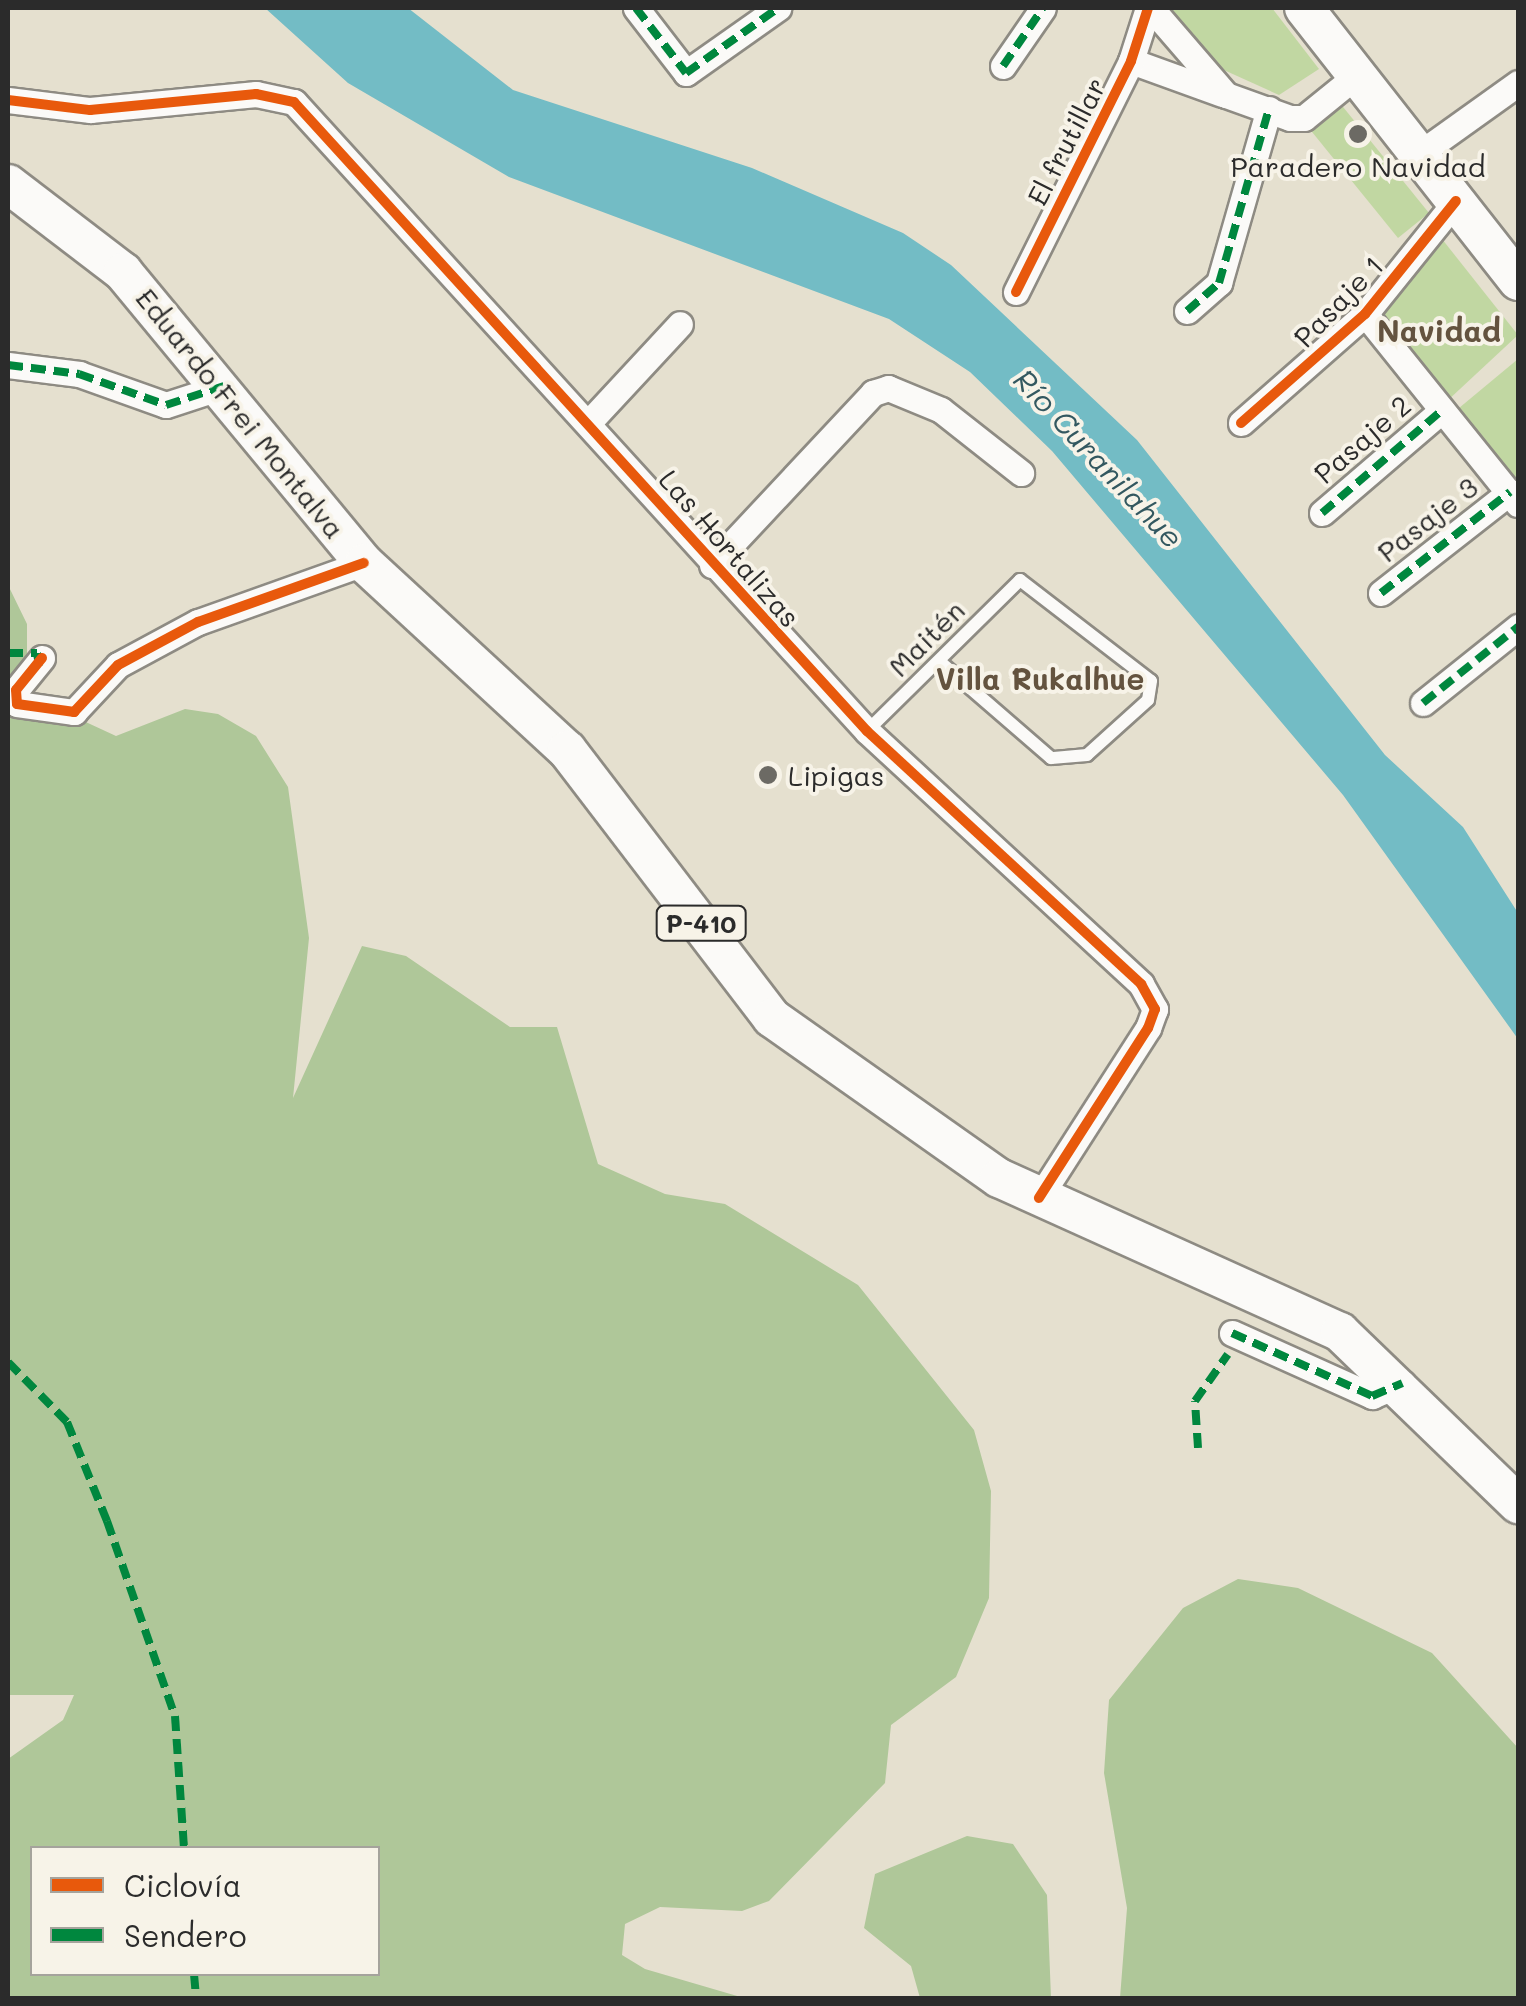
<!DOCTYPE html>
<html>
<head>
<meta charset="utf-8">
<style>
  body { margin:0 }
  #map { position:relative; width:1526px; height:2006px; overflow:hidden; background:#e5e0cf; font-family:Mali,sans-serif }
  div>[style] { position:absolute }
  .green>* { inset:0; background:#c1d7a2 }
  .forest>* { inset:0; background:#afc799 }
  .water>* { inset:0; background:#73bcc5 }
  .roads { filter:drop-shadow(2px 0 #8e8b83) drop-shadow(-2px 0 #8e8b83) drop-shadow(0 2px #8e8b83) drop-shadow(0 -2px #8e8b83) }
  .service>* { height:12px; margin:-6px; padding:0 6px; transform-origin:6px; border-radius:6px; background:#fbfaf8 }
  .minor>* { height:25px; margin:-12.5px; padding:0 12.5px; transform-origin:12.5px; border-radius:12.5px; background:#fbfaf8 }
  .primary>* { height:38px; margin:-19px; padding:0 19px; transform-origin:19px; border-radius:19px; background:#fbfaf8 }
  .quiet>* { height:8px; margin-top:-4px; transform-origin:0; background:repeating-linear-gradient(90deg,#00873e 0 15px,transparent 0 23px) }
  .cycleway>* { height:10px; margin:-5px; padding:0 5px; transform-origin:5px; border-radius:5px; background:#e8590c }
  .dots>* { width:28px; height:28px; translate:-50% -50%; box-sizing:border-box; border:5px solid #f7f3e8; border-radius:50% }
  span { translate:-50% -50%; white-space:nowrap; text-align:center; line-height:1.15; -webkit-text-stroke:8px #f7f3e8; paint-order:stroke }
  .shield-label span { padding:2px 8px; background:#f7f3e8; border:2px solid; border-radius:8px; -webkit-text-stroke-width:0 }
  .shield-label { font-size:25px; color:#2b2b2b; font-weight:700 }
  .street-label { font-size:28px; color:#2b2b2b }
  .poi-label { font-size:28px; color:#2b2b2b }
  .left { translate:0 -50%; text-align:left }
  .neighbourhood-label { font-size:30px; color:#64533f; font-weight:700 }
  .water-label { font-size:30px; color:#335860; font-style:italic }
  .frame { position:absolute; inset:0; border:10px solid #2b2b2b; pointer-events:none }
  .legend { position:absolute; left:30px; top:1846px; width:350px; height:130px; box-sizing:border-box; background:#f7f3e8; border:2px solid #a5a39c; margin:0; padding:12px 18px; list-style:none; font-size:30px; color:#2b2b2b }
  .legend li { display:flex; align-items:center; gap:20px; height:50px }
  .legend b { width:50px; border:2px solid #a5a39c }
</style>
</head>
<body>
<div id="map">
  <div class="green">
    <i style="clip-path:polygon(1169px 8px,1272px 8px,1319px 69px,1279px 95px,1215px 66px)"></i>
    <i style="clip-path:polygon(1339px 102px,1429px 213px,1398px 238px,1308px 127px)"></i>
    <i style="clip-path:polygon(1442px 239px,1518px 335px,1446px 402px,1375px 320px)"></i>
    <i style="clip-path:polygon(1518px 359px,1518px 492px,1453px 413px)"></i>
  </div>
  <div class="forest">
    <i style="clip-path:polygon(evenodd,8px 585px,27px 624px,27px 686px,36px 699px,116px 736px,185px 709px,218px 714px,256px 736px,288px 787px,309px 938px,293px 1098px,362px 946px,406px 956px,510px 1027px,557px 1027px,598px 1164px,665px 1194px,725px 1204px,858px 1285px,974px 1430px,991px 1491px,989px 1598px,956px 1677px,891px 1725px,885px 1783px,769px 1901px,742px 1911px,660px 1907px,625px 1924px,622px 1955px,645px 1969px,744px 1998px,8px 1998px,8px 1759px,63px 1720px,74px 1695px,8px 1695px,8px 585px,32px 1848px,378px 1848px,378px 1974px,32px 1974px,32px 1848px)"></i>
    <i style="clip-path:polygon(1238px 1579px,1298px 1588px,1432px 1653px,1518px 1748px,1518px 1998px,1120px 1998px,1127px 1908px,1104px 1773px,1109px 1700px,1183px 1608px)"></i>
    <i style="clip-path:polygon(967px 1836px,1013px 1844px,1047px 1895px,1051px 1998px,920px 1998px,911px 1966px,864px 1928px,875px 1874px)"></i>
  </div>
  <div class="water">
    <i style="clip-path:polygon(265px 8px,408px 8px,513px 90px,752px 168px,903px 233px,951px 265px,1137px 440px,1385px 755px,1463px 827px,1518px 913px,1518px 1039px,1343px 795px,1052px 451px,970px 372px,889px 319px,509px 177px,348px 83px)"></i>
  </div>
  <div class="roads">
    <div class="service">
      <i style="left:867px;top:731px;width:215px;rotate:-44.6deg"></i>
      <i style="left:1020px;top:580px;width:165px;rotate:37.6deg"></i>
      <i style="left:1151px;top:681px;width:19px;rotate:99deg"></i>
      <i style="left:1148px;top:700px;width:82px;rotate:138deg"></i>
      <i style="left:1087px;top:755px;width:36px;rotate:175deg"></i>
      <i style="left:1051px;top:758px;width:148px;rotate:-139.1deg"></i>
    </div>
    <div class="minor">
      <i style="left:636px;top:8px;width:82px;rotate:52.4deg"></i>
      <i style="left:686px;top:73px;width:113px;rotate:-35.2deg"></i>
      <i style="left:1151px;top:8px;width:115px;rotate:49.2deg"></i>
      <i style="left:1226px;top:95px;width:68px;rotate:19.8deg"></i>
      <i style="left:1290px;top:118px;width:14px"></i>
      <i style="left:1304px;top:118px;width:68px;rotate:-39.1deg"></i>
      <i style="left:1131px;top:61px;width:97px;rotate:19.9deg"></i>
      <i style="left:1003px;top:66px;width:70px;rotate:-55.4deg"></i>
      <i style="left:8px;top:100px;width:83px;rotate:7deg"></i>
      <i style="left:90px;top:110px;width:167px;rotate:-5.5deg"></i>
      <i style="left:256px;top:94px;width:39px;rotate:12deg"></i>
      <i style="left:294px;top:102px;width:851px;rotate:47.67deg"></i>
      <i style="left:867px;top:731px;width:373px;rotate:42.7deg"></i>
      <i style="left:1141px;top:984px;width:29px;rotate:61deg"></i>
      <i style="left:1155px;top:1009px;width:20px;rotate:110deg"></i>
      <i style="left:1148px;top:1028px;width:202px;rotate:122.7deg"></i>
      <i style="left:1419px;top:154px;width:122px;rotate:-35.6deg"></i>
      <i style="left:1016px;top:292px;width:258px;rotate:-63.5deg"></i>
      <i style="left:1131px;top:61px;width:56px;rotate:-72.2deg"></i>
      <i style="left:1187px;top:311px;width:43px;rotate:-41.2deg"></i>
      <i style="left:1219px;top:283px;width:181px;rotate:-74deg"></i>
      <i style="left:1365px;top:314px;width:244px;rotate:51.2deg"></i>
      <i style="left:8px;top:365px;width:72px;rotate:7.2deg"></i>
      <i style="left:79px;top:374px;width:92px;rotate:19.6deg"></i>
      <i style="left:166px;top:405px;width:61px;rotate:-18.1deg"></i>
      <i style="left:590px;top:421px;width:132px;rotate:-47.1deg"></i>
      <i style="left:1241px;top:423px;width:165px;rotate:-41.3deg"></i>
      <i style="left:1365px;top:314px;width:145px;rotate:-51.2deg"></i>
      <i style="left:1322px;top:513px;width:158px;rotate:-40.6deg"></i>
      <i style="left:712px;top:565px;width:236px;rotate:-46.9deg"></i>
      <i style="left:873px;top:393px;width:16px;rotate:-18deg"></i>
      <i style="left:888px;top:388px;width:57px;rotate:22.5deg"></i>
      <i style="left:941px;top:410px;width:102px;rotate:38.2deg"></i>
      <i style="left:1381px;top:593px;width:164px;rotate:-38.1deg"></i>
      <i style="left:42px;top:658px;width:41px;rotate:129.1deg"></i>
      <i style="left:16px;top:690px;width:14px;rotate:86deg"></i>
      <i style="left:17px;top:704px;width:58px;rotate:8deg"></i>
      <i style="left:74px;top:712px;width:64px;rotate:-46.9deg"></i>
      <i style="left:118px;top:665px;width:91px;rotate:-28.3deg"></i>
      <i style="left:198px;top:622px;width:176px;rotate:-19.6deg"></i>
      <i style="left:1423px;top:703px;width:122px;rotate:-38.7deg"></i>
      <i style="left:1232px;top:1333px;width:154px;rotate:24.2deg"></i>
      <i style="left:1372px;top:1396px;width:33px;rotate:-23deg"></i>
    </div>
    <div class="primary">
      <i style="left:1304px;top:8px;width:347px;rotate:51.9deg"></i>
      <i style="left:8px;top:184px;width:145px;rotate:37.4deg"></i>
      <i style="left:123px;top:272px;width:378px;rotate:50.4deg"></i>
      <i style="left:364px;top:563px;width:276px;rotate:42.7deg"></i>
      <i style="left:567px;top:750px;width:337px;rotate:52.6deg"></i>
      <i style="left:772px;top:1018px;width:278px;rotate:35.2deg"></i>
      <i style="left:999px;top:1178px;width:374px;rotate:24.3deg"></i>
      <i style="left:1340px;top:1332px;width:248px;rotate:44deg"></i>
    </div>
  </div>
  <div class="quiet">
    <i style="left:636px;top:8px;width:82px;rotate:52.4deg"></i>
    <i style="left:686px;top:73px;width:113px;rotate:-35.2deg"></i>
    <i style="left:1003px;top:66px;width:70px;rotate:-55.4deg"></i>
    <i style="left:1187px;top:311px;width:43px;rotate:-41.2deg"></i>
    <i style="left:1219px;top:283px;width:181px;rotate:-74deg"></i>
    <i style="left:8px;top:365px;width:72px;rotate:7.2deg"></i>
    <i style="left:79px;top:374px;width:92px;rotate:19.6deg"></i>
    <i style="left:166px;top:405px;width:61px;rotate:-18.1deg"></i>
    <i style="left:1322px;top:513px;width:158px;rotate:-40.6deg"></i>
    <i style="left:1381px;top:593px;width:164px;rotate:-38.1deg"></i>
    <i style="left:8px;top:653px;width:29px"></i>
    <i style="left:37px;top:653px;width:13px;rotate:81deg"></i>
    <i style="left:1423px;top:703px;width:122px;rotate:-38.7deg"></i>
    <i style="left:1232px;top:1333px;width:154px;rotate:24.2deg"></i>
    <i style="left:1372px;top:1396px;width:33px;rotate:-23deg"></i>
    <i style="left:8px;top:1362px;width:84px;rotate:45.5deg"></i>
    <i style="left:67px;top:1422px;width:107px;rotate:68deg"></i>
    <i style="left:107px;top:1521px;width:207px;rotate:70.8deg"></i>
    <i style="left:175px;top:1716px;width:132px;rotate:86.1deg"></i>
    <i style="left:1198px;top:1448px;width:47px;rotate:-93.7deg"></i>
    <i style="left:1195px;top:1401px;width:57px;rotate:-54.9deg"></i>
    <i style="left:194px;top:1974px;width:24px;rotate:85deg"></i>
  </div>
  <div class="cycleway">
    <i style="left:8px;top:100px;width:83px;rotate:7deg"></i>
    <i style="left:90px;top:110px;width:167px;rotate:-5.5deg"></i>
    <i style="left:256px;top:94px;width:39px;rotate:12deg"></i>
    <i style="left:294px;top:102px;width:851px;rotate:47.67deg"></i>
    <i style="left:867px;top:731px;width:373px;rotate:42.7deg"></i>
    <i style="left:1141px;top:984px;width:29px;rotate:61deg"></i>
    <i style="left:1155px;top:1009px;width:20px;rotate:110deg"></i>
    <i style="left:1148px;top:1028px;width:202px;rotate:122.7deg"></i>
    <i style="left:1016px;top:292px;width:258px;rotate:-63.5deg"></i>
    <i style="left:1131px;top:61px;width:56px;rotate:-72.2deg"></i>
    <i style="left:1241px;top:423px;width:165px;rotate:-41.3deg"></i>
    <i style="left:1365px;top:314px;width:145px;rotate:-51.2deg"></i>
    <i style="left:42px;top:658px;width:41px;rotate:129.1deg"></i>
    <i style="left:16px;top:690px;width:14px;rotate:86deg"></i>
    <i style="left:17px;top:704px;width:58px;rotate:8deg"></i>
    <i style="left:74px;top:712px;width:64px;rotate:-46.9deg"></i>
    <i style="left:118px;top:665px;width:91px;rotate:-28.3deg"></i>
    <i style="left:198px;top:622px;width:176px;rotate:-19.6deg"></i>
  </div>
  <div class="dots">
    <i style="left:1358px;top:134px;background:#6c6a64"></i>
    <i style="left:768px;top:775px;background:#6c6a64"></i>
  </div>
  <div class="shield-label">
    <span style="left:701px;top:923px">P-410</span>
  </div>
  <div class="street-label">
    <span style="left:1066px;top:141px;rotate:-63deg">El frutillar</span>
    <span style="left:1338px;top:301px;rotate:-46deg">Pasaje 1</span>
    <span style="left:241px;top:413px;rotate:51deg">Eduardo Frei Montalva</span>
    <span style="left:1362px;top:439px;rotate:-41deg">Pasaje 2</span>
    <span style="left:1427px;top:519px;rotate:-38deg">Pasaje 3</span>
    <span style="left:730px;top:548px;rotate:49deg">Las Hortalizas</span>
    <span style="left:926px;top:638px;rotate:-45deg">Maitén</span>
  </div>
  <div class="poi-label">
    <span style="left:1358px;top:166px">Paradero Navidad</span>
    <span class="left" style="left:788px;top:775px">Lipigas</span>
  </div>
  <div class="neighbourhood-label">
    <span style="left:1439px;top:330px">Navidad</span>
    <span style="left:1040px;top:678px">Villa Rukalhue</span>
  </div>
  <div class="water-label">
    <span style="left:1099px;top:458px;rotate:47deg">Río Curanilahue</span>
  </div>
  <div class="frame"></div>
  <ul class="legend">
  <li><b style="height:12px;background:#e8590c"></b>Ciclovía</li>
  <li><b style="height:12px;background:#00873e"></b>Sendero</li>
  </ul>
</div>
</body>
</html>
